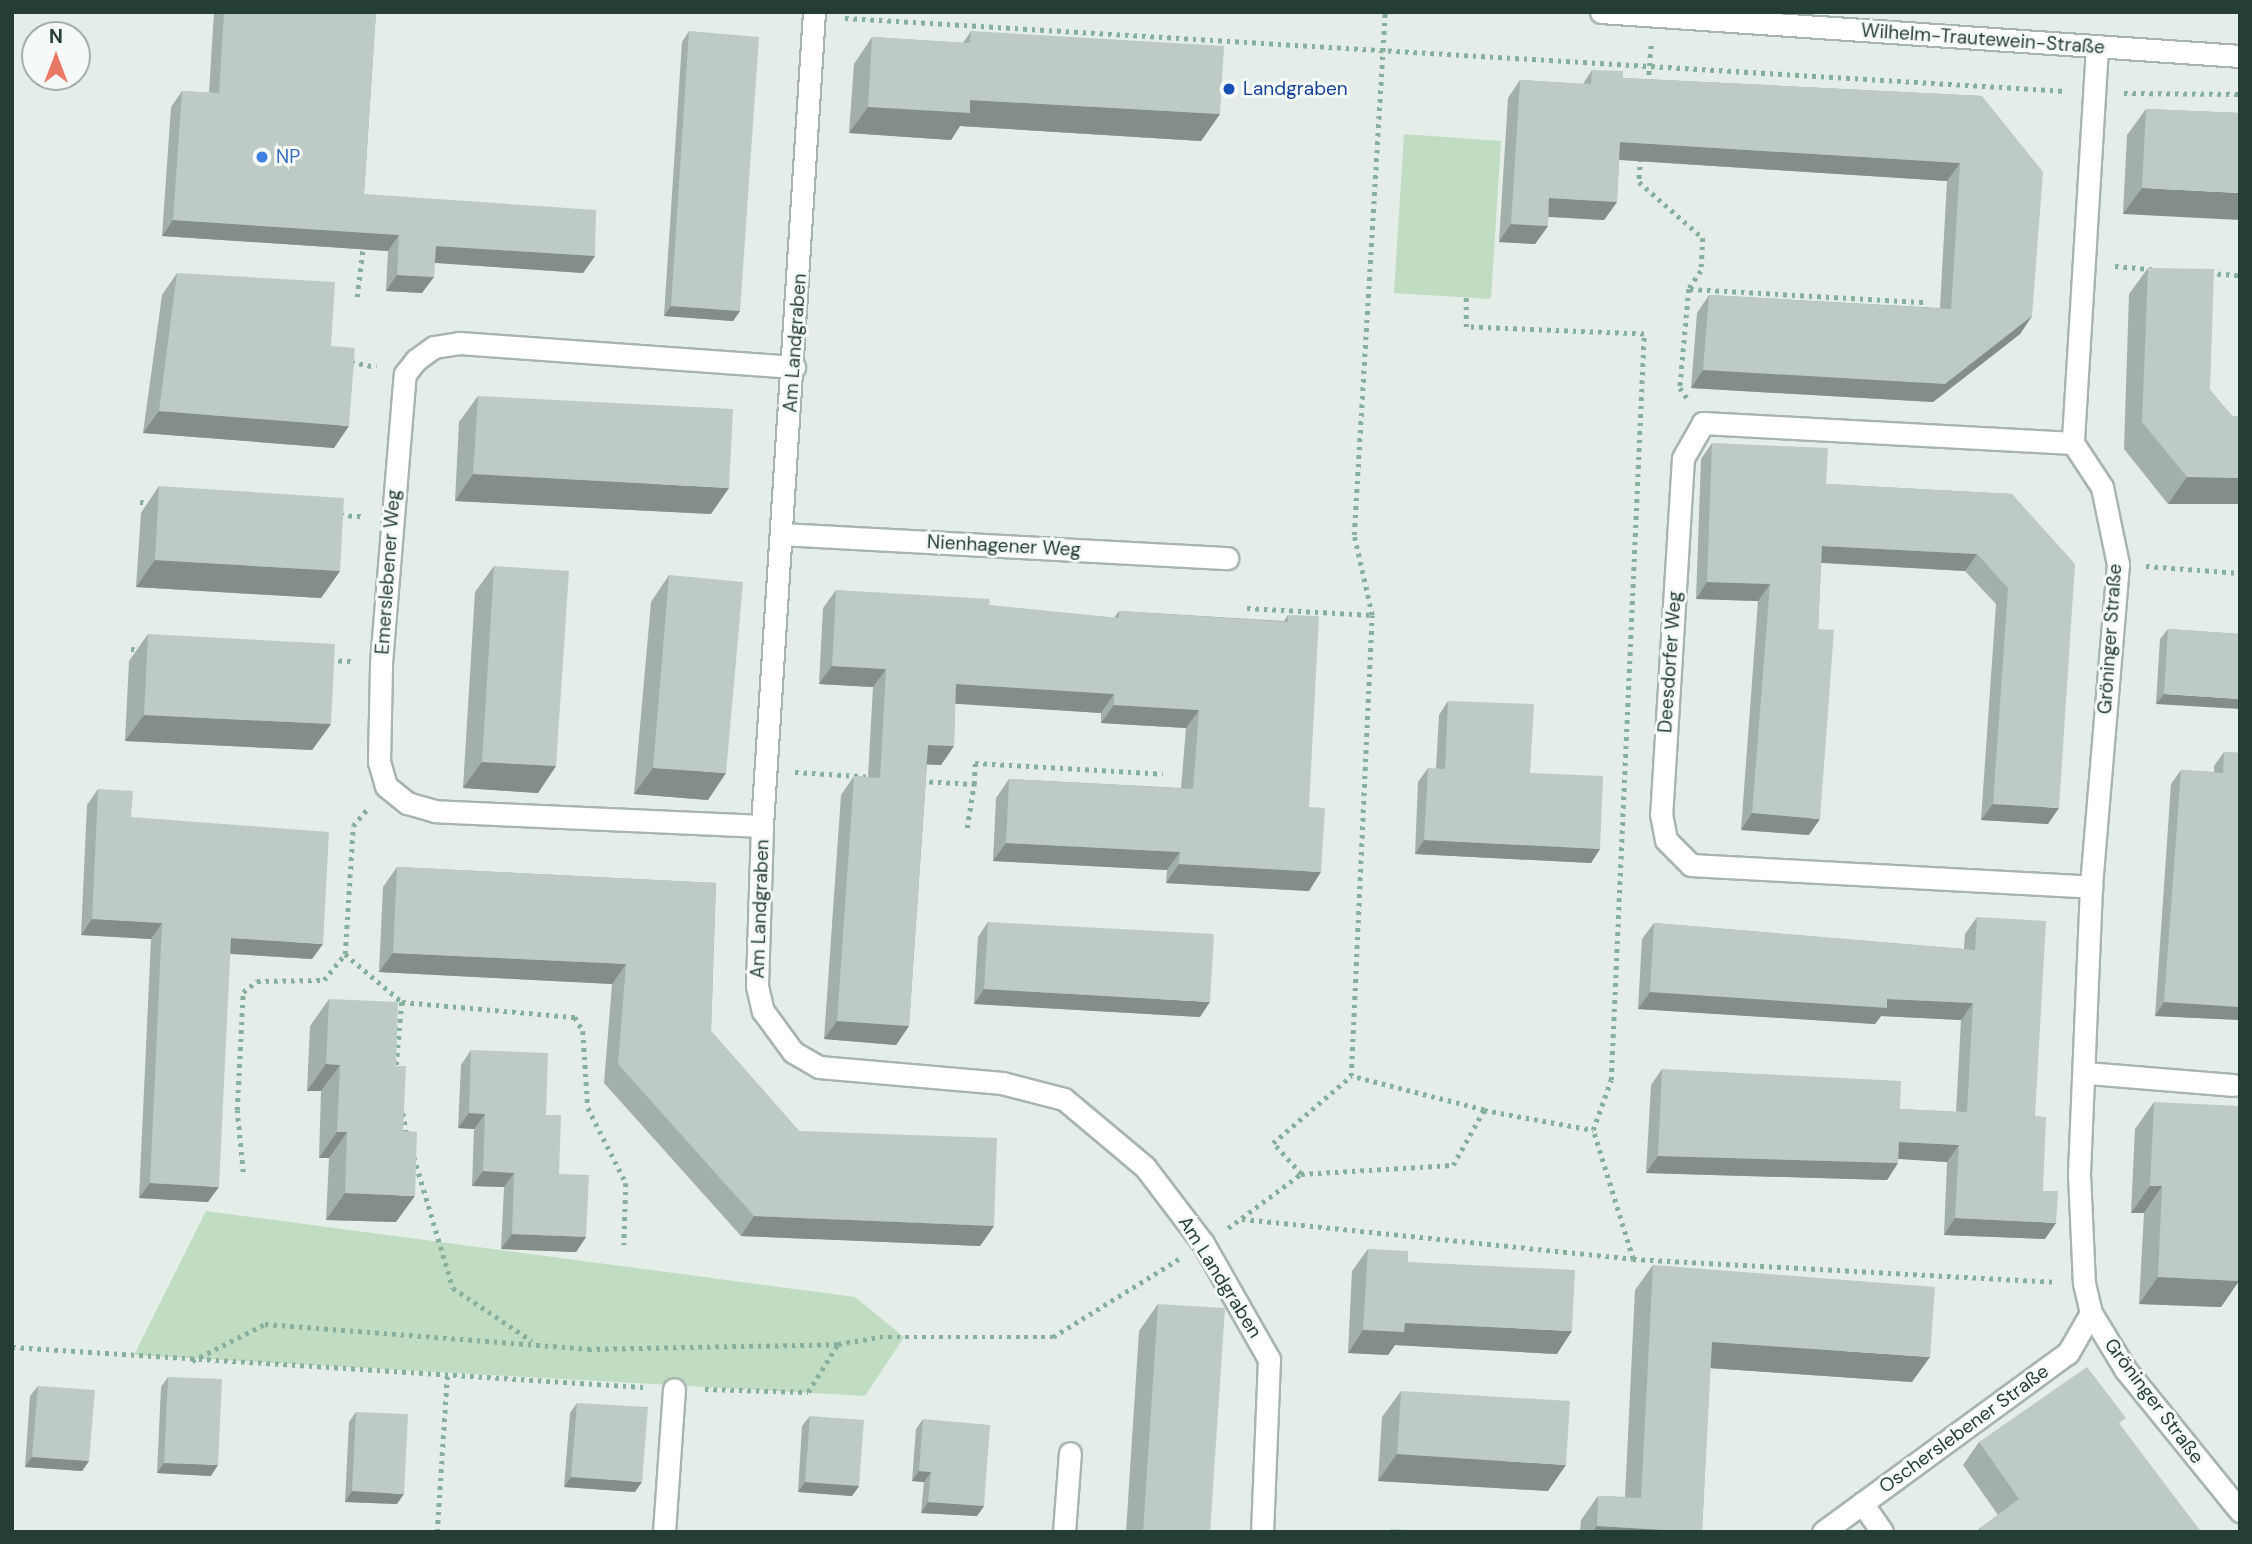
<!DOCTYPE html>
<html>
<head>
<meta charset="utf-8">
<style>
  body { margin:0 }
  #map { position:relative; width:2252px; height:1544px; overflow:hidden; background:#e5ede9; font-family:"DM Sans",sans-serif }
  div>[style] { position:absolute }
  .green>* { inset:0; background:#c0ddc4 }
  .path>* { height:4.5px; margin-top:-2.25px; transform-origin:0; background:repeating-linear-gradient(90deg,#87af9e 0 3.5px,transparent 0 8.5px) }
  .roads { filter:drop-shadow(2px 0 #a8b5af) drop-shadow(-2px 0 #a8b5af) drop-shadow(0 2px #a8b5af) drop-shadow(0 -2px #a8b5af) }
  .street>* { height:21px; margin:-10.5px; padding:0 10.5px; transform-origin:10.5px; border-radius:10.5px; background:#fff }
  .wall>* { inset:0; background:#a3afa9 }
  .shaded-wall>* { inset:0; background:#848e89 }
  .building>* { inset:0; background:#bdcbc4 }
  .dots>* { width:19px; height:19px; translate:-50% -50%; box-sizing:border-box; border:4px solid #f6faf7; border-radius:50% }
  span { translate:-50% -50%; white-space:nowrap; text-align:center; line-height:1.15; -webkit-text-stroke:6px #f6faf7; paint-order:stroke }
  .street-label { font-size:19px; color:#253e35 }
  .transit-label { font-size:19px; color:#164399 }
  .left { translate:0 -50%; text-align:left }
  .shop-label { font-size:19px; color:#366cbe }
  .frame { position:absolute; inset:0; border:14px solid #253e35; pointer-events:none }
  .north { position:absolute; left:21px; top:21px; width:70px; height:70px; box-sizing:border-box; background:#f6faf7; border:2px solid #a2afa9; border-radius:50%; rotate:0deg; font-size:19px; font-weight:700; line-height:28px; text-align:center; color:#253e35 }
  .north::after { content:''; display:block; margin:auto; width:24px; height:32px; background:#ea7867; clip-path:polygon(50% 0,100% 100%,50% 72%,0 100%) }
</style>
</head>
<body>
<div id="map">
  <div class="green">
    <i style="clip-path:polygon(1404px 134px,1501px 141px,1491px 299px,1394px 293px)"></i>
    <i style="clip-path:polygon(206px 1211px,855px 1297px,904px 1337px,865px 1396px,134px 1355px)"></i>
  </div>
  <div class="path">
    <i style="left:845px;top:18px;width:1223px;rotate:3.42deg"></i>
    <i style="left:1648px;top:83px;width:40px;rotate:-85.7deg"></i>
    <i style="left:2124px;top:93px;width:116px;rotate:0.5deg"></i>
    <i style="left:1641px;top:158px;width:24px;rotate:95deg"></i>
    <i style="left:1639px;top:182px;width:85px;rotate:41.2deg"></i>
    <i style="left:1703px;top:238px;width:33px;rotate:93deg"></i>
    <i style="left:1701px;top:271px;width:22px;rotate:124deg"></i>
    <i style="left:1689px;top:289px;width:99px;rotate:95.2deg"></i>
    <i style="left:1680px;top:388px;width:12px;rotate:55deg"></i>
    <i style="left:2115px;top:266px;width:37px;rotate:5deg"></i>
    <i style="left:2209px;top:273px;width:31px;rotate:4deg"></i>
    <i style="left:1690px;top:289px;width:236px;rotate:3.2deg"></i>
    <i style="left:357px;top:297px;width:50px;rotate:-83.2deg"></i>
    <i style="left:351px;top:362px;width:26px;rotate:11deg"></i>
    <i style="left:140px;top:502px;width:13px;rotate:4deg"></i>
    <i style="left:340px;top:515px;width:22px;rotate:3deg"></i>
    <i style="left:2146px;top:566px;width:94px;rotate:4.3deg"></i>
    <i style="left:1247px;top:608px;width:125px;rotate:3.2deg"></i>
    <i style="left:131px;top:649px;width:12px;rotate:5deg"></i>
    <i style="left:330px;top:660px;width:22px;rotate:3deg"></i>
    <i style="left:795px;top:772px;width:79px;rotate:3.6deg"></i>
    <i style="left:921px;top:781px;width:53px;rotate:3.2deg"></i>
    <i style="left:974px;top:784px;width:21px;rotate:-87deg"></i>
    <i style="left:975px;top:763px;width:188px;rotate:3.3deg"></i>
    <i style="left:967px;top:828px;width:45px;rotate:-81deg"></i>
    <i style="left:345px;top:954px;width:75px;rotate:40.1deg"></i>
    <i style="left:402px;top:1002px;width:68px;rotate:95deg"></i>
    <i style="left:402px;top:1002px;width:174px;rotate:5deg"></i>
    <i style="left:575px;top:1017px;width:16px;rotate:60deg"></i>
    <i style="left:583px;top:1031px;width:77px;rotate:86.3deg"></i>
    <i style="left:588px;top:1108px;width:84px;rotate:63.1deg"></i>
    <i style="left:626px;top:1183px;width:62px;rotate:91.8deg"></i>
    <i style="left:1484px;top:1110px;width:111px;rotate:10.4deg"></i>
    <i style="left:403px;top:1113px;width:22px;rotate:80deg"></i>
    <i style="left:414px;top:1157px;width:137px;rotate:73.4deg"></i>
    <i style="left:453px;top:1288px;width:95px;rotate:33.9deg"></i>
    <i style="left:243px;top:1172px;width:62px;rotate:-95.5deg"></i>
    <i style="left:237px;top:1110px;width:118px;rotate:-87.1deg"></i>
    <i style="left:243px;top:992px;width:18px;rotate:-38deg"></i>
    <i style="left:257px;top:981px;width:67px;rotate:-0.9deg"></i>
    <i style="left:324px;top:980px;width:33px;rotate:-51deg"></i>
    <i style="left:345px;top:954px;width:128px;rotate:-86.4deg"></i>
    <i style="left:353px;top:826px;width:23px;rotate:-50deg"></i>
    <i style="left:1301px;top:1174px;width:152px;rotate:-3.4deg"></i>
    <i style="left:1453px;top:1165px;width:63px;rotate:-60.6deg"></i>
    <i style="left:1484px;top:1110px;width:137px;rotate:-165.7deg"></i>
    <i style="left:1242px;top:1219px;width:393px;rotate:5.8deg"></i>
    <i style="left:1633px;top:1259px;width:135px;rotate:-107.2deg"></i>
    <i style="left:1593px;top:1130px;width:53px;rotate:-70.2deg"></i>
    <i style="left:1611px;top:1080px;width:747px;rotate:-87.47deg"></i>
    <i style="left:1644px;top:334px;width:178px;rotate:-177.7deg"></i>
    <i style="left:1466px;top:327px;width:30px;rotate:-90deg"></i>
    <i style="left:1228px;top:1228px;width:91px;rotate:-36.5deg"></i>
    <i style="left:1301px;top:1174px;width:42px;rotate:-132.1deg"></i>
    <i style="left:1273px;top:1143px;width:103px;rotate:-40.7deg"></i>
    <i style="left:1351px;top:1076px;width:461px;rotate:-87.4deg"></i>
    <i style="left:1372px;top:615px;width:82px;rotate:-102.7deg"></i>
    <i style="left:1354px;top:535px;width:524px;rotate:-86.61deg"></i>
    <i style="left:1633px;top:1259px;width:423px;rotate:3.1deg"></i>
    <i style="left:12px;top:1347px;width:633px;rotate:3.62deg"></i>
    <i style="left:192px;top:1361px;width:82px;rotate:-26.9deg"></i>
    <i style="left:265px;top:1324px;width:324px;rotate:4.4deg"></i>
    <i style="left:588px;top:1349px;width:250px;rotate:-1.1deg"></i>
    <i style="left:705px;top:1389px;width:103px;rotate:1.7deg"></i>
    <i style="left:808px;top:1392px;width:57px;rotate:-58deg"></i>
    <i style="left:838px;top:1344px;width:43px;rotate:-9.5deg"></i>
    <i style="left:880px;top:1337px;width:173px"></i>
    <i style="left:1053px;top:1337px;width:148px;rotate:-31.8deg"></i>
    <i style="left:437px;top:1532px;width:156px;rotate:-86.3deg"></i>
  </div>
  <div class="roads">
    <div class="street">
      <i style="left:814px;top:12px;width:816px;rotate:93.66deg"></i>
      <i style="left:762px;top:826px;width:160px;rotate:91.8deg"></i>
      <i style="left:757px;top:986px;width:26px;rotate:77deg"></i>
      <i style="left:763px;top:1011px;width:51px;rotate:53.8deg"></i>
      <i style="left:793px;top:1052px;width:30px;rotate:30deg"></i>
      <i style="left:819px;top:1067px;width:184px;rotate:5deg"></i>
      <i style="left:1002px;top:1083px;width:64px;rotate:14.5deg"></i>
      <i style="left:1064px;top:1099px;width:106px;rotate:40deg"></i>
      <i style="left:1145px;top:1167px;width:96px;rotate:52.7deg"></i>
      <i style="left:1203px;top:1243px;width:133px;rotate:60.4deg"></i>
      <i style="left:1269px;top:1359px;width:173px;rotate:92.3deg"></i>
      <i style="left:1601px;top:12px;width:641px;rotate:3.94deg"></i>
      <i style="left:2097px;top:47px;width:397px;rotate:93.5deg"></i>
      <i style="left:2073px;top:443px;width:53px;rotate:56.6deg"></i>
      <i style="left:2102px;top:487px;width:79px;rotate:78.3deg"></i>
      <i style="left:2118px;top:564px;width:324px;rotate:94.8deg"></i>
      <i style="left:2091px;top:887px;width:287px;rotate:92.4deg"></i>
      <i style="left:2079px;top:1174px;width:109px;rotate:87.4deg"></i>
      <i style="left:2084px;top:1283px;width:31px;rotate:77deg"></i>
      <i style="left:2091px;top:1313px;width:66px;rotate:58.7deg"></i>
      <i style="left:2125px;top:1369px;width:183px;rotate:51deg"></i>
      <i style="left:2073px;top:443px;width:371px;rotate:-176.9deg"></i>
      <i style="left:1703px;top:423px;width:40px;rotate:119.7deg"></i>
      <i style="left:1683px;top:458px;width:357px;rotate:93.5deg"></i>
      <i style="left:1661px;top:814px;width:26px;rotate:79deg"></i>
      <i style="left:1666px;top:840px;width:35px;rotate:45deg"></i>
      <i style="left:1691px;top:865px;width:401px;rotate:3.1deg"></i>
      <i style="left:782px;top:534px;width:446px;rotate:3.1deg"></i>
      <i style="left:762px;top:826px;width:327px;rotate:-177.4deg"></i>
      <i style="left:435px;top:811px;width:29px;rotate:-164deg"></i>
      <i style="left:407px;top:803px;width:27px;rotate:-141deg"></i>
      <i style="left:386px;top:786px;width:25px;rotate:-106deg"></i>
      <i style="left:379px;top:762px;width:99px;rotate:-88.8deg"></i>
      <i style="left:381px;top:663px;width:290px;rotate:-85.3deg"></i>
      <i style="left:405px;top:374px;width:18px;rotate:-52deg"></i>
      <i style="left:416px;top:360px;width:22px;rotate:-36deg"></i>
      <i style="left:434px;top:347px;width:25px;rotate:-9deg"></i>
      <i style="left:459px;top:343px;width:336px;rotate:4.1deg"></i>
      <i style="left:2087px;top:1073px;width:147px;rotate:4.7deg"></i>
      <i style="left:1862px;top:1503px;width:35px;rotate:55deg"></i>
      <i style="left:664px;top:1532px;width:143px;rotate:-86deg"></i>
      <i style="left:1064px;top:1532px;width:79px;rotate:-85.7deg"></i>
      <i style="left:1823px;top:1532px;width:303px;rotate:-36.2deg"></i>
      <i style="left:2068px;top:1353px;width:46px;rotate:-60.1deg"></i>
    </div>
  </div>
  <div class="wall">
    <i style="clip-path:polygon(214px 12px,376px 12px,364px 194px,595px 256px,583px 273px,435px 263px,422px 293px,386px 291px,388px 251px,162px 236px,171px 107px,182px 91px,209px 93px)"></i>
    <i style="clip-path:polygon(689px 31px,740px 311px,733px 321px,664px 316px,682px 42px)"></i>
    <i style="clip-path:polygon(971px 31px,1220px 114px,1201px 141px,960px 126px,951px 140px,849px 133px,854px 64px,872px 37px,963px 43px)"></i>
    <i style="clip-path:polygon(1592px 70px,1623px 78px,1982px 96px,2032px 316px,2020px 334px,1933px 402px,1691px 388px,1697px 313px,1709px 295px,1940px 308px,1947px 181px,1619px 160px,1617px 202px,1604px 220px,1548px 217px,1548px 226px,1535px 244px,1499px 242px,1508px 98px,1520px 80px,1583px 84px)"></i>
    <i style="clip-path:polygon(2146px 109px,2240px 113px,2123px 214px,2127px 135px)"></i>
    <i style="clip-path:polygon(2148px 268px,2210px 390px,2232px 416px,2240px 417px,2240px 503px,2239px 504px,2168px 504px,2124px 449px,2129px 294px)"></i>
    <i style="clip-path:polygon(177px 273px,331px 346px,334px 448px,143px 433px,162px 295px)"></i>
    <i style="clip-path:polygon(478px 396px,711px 514px,455px 501px,459px 422px)"></i>
    <i style="clip-path:polygon(1712px 443px,1826px 484px,2012px 494px,2048px 824px,1981px 820px,1996px 604px,1965px 571px,1821px 563px,1809px 835px,1741px 830px,1758px 601px,1696px 599px,1701px 459px)"></i>
    <i style="clip-path:polygon(159px 486px,340px 571px,321px 598px,136px 587px,141px 513px)"></i>
    <i style="clip-path:polygon(494px 566px,556px 766px,538px 793px,463px 788px,475px 592px)"></i>
    <i style="clip-path:polygon(669px 575px,708px 800px,634px 794px,651px 602px)"></i>
    <i style="clip-path:polygon(836px 590px,1114px 618px,1119px 611px,1284px 621px,1288px 615px,1309px 807px,1309px 891px,1166px 883px,1167px 870px,993px 861px,996px 798px,1009px 779px,1181px 788px,1186px 728px,1101px 723px,1101px 713px,955px 703px,954px 746px,941px 765px,927px 764px,909px 1026px,896px 1045px,824px 1039px,841px 795px,854px 776px,868px 777px,873px 687px,819px 684px,823px 608px)"></i>
    <i style="clip-path:polygon(2168px 629px,2240px 634px,2156px 704px,2160px 639px)"></i>
    <i style="clip-path:polygon(148px 634px,331px 724px,312px 750px,125px 741px,129px 661px)"></i>
    <i style="clip-path:polygon(1448px 701px,1530px 773px,1600px 849px,1591px 863px,1415px 854px,1418px 782px,1428px 768px,1436px 769px,1439px 715px)"></i>
    <i style="clip-path:polygon(2224px 752px,2240px 753px,2240px 1020px,2155px 1016px,2171px 784px,2181px 770px,2214px 772px,2214px 766px)"></i>
    <i style="clip-path:polygon(98px 789px,131px 817px,312px 959px,230px 954px,208px 1202px,139px 1198px,151px 939px,81px 935px,87px 805px)"></i>
    <i style="clip-path:polygon(397px 867px,716px 883px,711px 1031px,799px 1131px,994px 1226px,980px 1246px,741px 1236px,604px 1083px,612px 984px,379px 972px,383px 887px)"></i>
    <i style="clip-path:polygon(1977px 917px,2035px 1116px,2043px 1191px,2045px 1239px,1944px 1235px,1947px 1162px,1898px 1159px,1898px 1163px,1887px 1180px,1646px 1173px,1651px 1085px,1662px 1069px,1900px 1109px,1956px 1112px,1961px 1020px,1881px 1016px,1875px 1024px,1638px 1009px,1642px 939px,1654px 923px,1964px 949px,1965px 934px)"></i>
    <i style="clip-path:polygon(988px 922px,1200px 1017px,974px 1004px,978px 937px)"></i>
    <i style="clip-path:polygon(329px 999px,396px 1066px,396px 1222px,326px 1220px,329px 1158px,319px 1158px,321px 1091px,307px 1091px,310px 1026px)"></i>
    <i style="clip-path:polygon(471px 1050px,546px 1115px,559px 1174px,586px 1237px,576px 1252px,501px 1249px,504px 1187px,472px 1186px,474px 1129px,458px 1128px,461px 1065px)"></i>
    <i style="clip-path:polygon(2154px 1102px,2239px 1281px,2221px 1307px,2139px 1304px,2144px 1213px,2131px 1213px,2135px 1129px)"></i>
    <i style="clip-path:polygon(1368px 1249px,1408px 1262px,1557px 1354px,1395px 1345px,1388px 1355px,1348px 1353px,1352px 1271px)"></i>
    <i style="clip-path:polygon(1653px 1265px,1912px 1382px,1710px 1368px,1702px 1532px,1580px 1532px,1581px 1520px,1598px 1496px,1625px 1497px,1635px 1290px)"></i>
    <i style="clip-path:polygon(1158px 1304px,1210px 1532px,1126px 1532px,1139px 1331px)"></i>
    <i style="clip-path:polygon(168px 1377px,211px 1476px,157px 1473px,161px 1387px)"></i>
    <i style="clip-path:polygon(38px 1386px,89px 1461px,82px 1471px,25px 1467px,30px 1396px)"></i>
    <i style="clip-path:polygon(1401px 1391px,1548px 1491px,1378px 1481px,1382px 1417px)"></i>
    <i style="clip-path:polygon(577px 1403px,635px 1492px,564px 1487px,570px 1413px)"></i>
    <i style="clip-path:polygon(356px 1412px,397px 1504px,345px 1502px,349px 1422px)"></i>
    <i style="clip-path:polygon(810px 1416px,859px 1486px,852px 1496px,798px 1492px,802px 1426px)"></i>
    <i style="clip-path:polygon(923px 1419px,984px 1506px,977px 1516px,921px 1513px,924px 1482px,912px 1481px,916px 1429px)"></i>
    <i style="clip-path:polygon(2120px 1426px,2201px 1532px,1977px 1532px,1980px 1528px,1998px 1515px,1963px 1465px,1979px 1442px)"></i>
  </div>
  <div class="shaded-wall">
    <i style="clip-path:polygon(970px 100px,1220px 114px,1201px 141px,960px 126px,951px 140px,849px 133px,868px 107px)"></i>
    <i style="clip-path:polygon(1620px 142px,1960px 163px,1947px 181px,1607px 159px)"></i>
    <i style="clip-path:polygon(2142px 188px,2240px 193px,2240px 220px,2123px 214px)"></i>
    <i style="clip-path:polygon(1549px 198px,1617px 202px,1604px 220px,1537px 216px)"></i>
    <i style="clip-path:polygon(173px 220px,399px 235px,388px 251px,162px 236px)"></i>
    <i style="clip-path:polygon(1511px 224px,1548px 226px,1535px 244px,1499px 242px)"></i>
    <i style="clip-path:polygon(436px 246px,595px 256px,583px 273px,424px 262px)"></i>
    <i style="clip-path:polygon(397px 275px,434px 277px,422px 293px,386px 291px)"></i>
    <i style="clip-path:polygon(671px 306px,740px 311px,733px 321px,664px 316px)"></i>
    <i style="clip-path:polygon(2032px 316px,2020px 334px,1933px 402px,1691px 388px,1703px 370px)"></i>
    <i style="clip-path:polygon(159px 411px,349px 426px,334px 448px,143px 433px)"></i>
    <i style="clip-path:polygon(473px 474px,729px 488px,711px 514px,455px 501px)"></i>
    <i style="clip-path:polygon(2187px 477px,2240px 478px,2240px 503px,2239px 504px,2168px 504px)"></i>
    <i style="clip-path:polygon(1822px 546px,1977px 554px,1965px 571px,1811px 562px)"></i>
    <i style="clip-path:polygon(155px 560px,340px 571px,321px 598px,136px 587px)"></i>
    <i style="clip-path:polygon(1707px 582px,1770px 584px,1758px 601px,1696px 599px)"></i>
    <i style="clip-path:polygon(832px 666px,886px 669px,873px 687px,819px 684px)"></i>
    <i style="clip-path:polygon(956px 684px,1114px 694px,1101px 713px,943px 703px)"></i>
    <i style="clip-path:polygon(2164px 694px,2240px 699px,2240px 709px,2156px 704px)"></i>
    <i style="clip-path:polygon(1114px 705px,1199px 710px,1186px 728px,1101px 723px)"></i>
    <i style="clip-path:polygon(144px 715px,331px 724px,312px 750px,125px 741px)"></i>
    <i style="clip-path:polygon(928px 745px,954px 746px,941px 765px,915px 764px)"></i>
    <i style="clip-path:polygon(482px 762px,556px 766px,538px 793px,463px 788px)"></i>
    <i style="clip-path:polygon(653px 768px,726px 773px,708px 800px,634px 794px)"></i>
    <i style="clip-path:polygon(1993px 804px,2059px 808px,2048px 824px,1981px 820px)"></i>
    <i style="clip-path:polygon(1752px 813px,1820px 819px,1809px 835px,1741px 830px)"></i>
    <i style="clip-path:polygon(1424px 840px,1600px 849px,1591px 863px,1415px 854px)"></i>
    <i style="clip-path:polygon(1006px 843px,1180px 852px,1167px 870px,993px 861px)"></i>
    <i style="clip-path:polygon(1179px 864px,1321px 872px,1309px 891px,1166px 883px)"></i>
    <i style="clip-path:polygon(92px 919px,162px 923px,151px 939px,81px 935px)"></i>
    <i style="clip-path:polygon(231px 938px,323px 944px,312px 959px,220px 953px)"></i>
    <i style="clip-path:polygon(393px 953px,626px 964px,612px 984px,379px 972px)"></i>
    <i style="clip-path:polygon(984px 989px,1210px 1002px,1200px 1017px,974px 1004px)"></i>
    <i style="clip-path:polygon(1650px 992px,1887px 999px,1973px 1003px,1961px 1020px,1881px 1016px,1875px 1024px,1638px 1009px)"></i>
    <i style="clip-path:polygon(2164px 1002px,2240px 1007px,2240px 1020px,2155px 1016px)"></i>
    <i style="clip-path:polygon(837px 1021px,909px 1026px,896px 1045px,824px 1039px)"></i>
    <i style="clip-path:polygon(326px 1064px,340px 1065px,321px 1091px,307px 1091px)"></i>
    <i style="clip-path:polygon(469px 1113px,485px 1114px,474px 1129px,458px 1128px)"></i>
    <i style="clip-path:polygon(337px 1132px,347px 1132px,329px 1158px,319px 1158px)"></i>
    <i style="clip-path:polygon(1899px 1142px,1959px 1145px,1947px 1162px,1887px 1158px)"></i>
    <i style="clip-path:polygon(1658px 1156px,1898px 1163px,1887px 1180px,1646px 1173px)"></i>
    <i style="clip-path:polygon(483px 1171px,514px 1173px,504px 1187px,472px 1186px)"></i>
    <i style="clip-path:polygon(150px 1183px,219px 1187px,208px 1202px,139px 1198px)"></i>
    <i style="clip-path:polygon(2150px 1186px,2162px 1186px,2144px 1213px,2131px 1213px)"></i>
    <i style="clip-path:polygon(345px 1193px,415px 1196px,396px 1222px,326px 1220px)"></i>
    <i style="clip-path:polygon(754px 1216px,994px 1226px,980px 1246px,741px 1236px)"></i>
    <i style="clip-path:polygon(1955px 1218px,2056px 1223px,2045px 1239px,1944px 1235px)"></i>
    <i style="clip-path:polygon(512px 1234px,586px 1237px,576px 1252px,501px 1249px)"></i>
    <i style="clip-path:polygon(2158px 1277px,2239px 1281px,2221px 1307px,2139px 1304px)"></i>
    <i style="clip-path:polygon(1405px 1323px,1572px 1331px,1557px 1354px,1395px 1345px,1388px 1355px,1348px 1353px,1363px 1330px)"></i>
    <i style="clip-path:polygon(1712px 1342px,1930px 1357px,1912px 1382px,1694px 1367px)"></i>
    <i style="clip-path:polygon(1397px 1454px,1566px 1465px,1548px 1491px,1378px 1481px)"></i>
    <i style="clip-path:polygon(32px 1457px,89px 1461px,82px 1471px,25px 1467px)"></i>
    <i style="clip-path:polygon(164px 1463px,218px 1465px,211px 1476px,157px 1473px)"></i>
    <i style="clip-path:polygon(919px 1471px,931px 1472px,924px 1482px,912px 1481px)"></i>
    <i style="clip-path:polygon(571px 1477px,642px 1482px,635px 1492px,564px 1487px)"></i>
    <i style="clip-path:polygon(805px 1482px,859px 1486px,852px 1496px,798px 1492px)"></i>
    <i style="clip-path:polygon(352px 1491px,404px 1494px,397px 1504px,345px 1502px)"></i>
    <i style="clip-path:polygon(928px 1502px,984px 1506px,977px 1516px,921px 1513px)"></i>
    <i style="clip-path:polygon(1597px 1526px,1697px 1532px,1593px 1532px)"></i>
  </div>
  <div class="building">
    <i style="clip-path:polygon(224px 12px,376px 12px,364px 194px,596px 210px,595px 256px,436px 246px,434px 277px,397px 275px,399px 235px,173px 220px,182px 91px,219px 93px)"></i>
    <i style="clip-path:polygon(689px 31px,759px 37px,740px 311px,671px 306px)"></i>
    <i style="clip-path:polygon(971px 31px,1224px 46px,1220px 114px,970px 100px,970px 113px,868px 107px,872px 37px,970px 43px)"></i>
    <i style="clip-path:polygon(1592px 70px,1623px 71px,1623px 78px,1982px 96px,2043px 172px,2032px 316px,1945px 384px,1703px 370px,1709px 295px,1951px 309px,1960px 163px,1620px 142px,1617px 202px,1549px 198px,1548px 226px,1511px 224px,1520px 80px,1591px 84px)"></i>
    <i style="clip-path:polygon(2146px 109px,2240px 113px,2240px 193px,2142px 188px)"></i>
    <i style="clip-path:polygon(2148px 268px,2214px 269px,2210px 390px,2232px 416px,2240px 417px,2240px 478px,2187px 477px,2142px 422px)"></i>
    <i style="clip-path:polygon(177px 273px,335px 282px,331px 346px,355px 348px,349px 426px,159px 411px)"></i>
    <i style="clip-path:polygon(478px 396px,733px 409px,729px 488px,473px 474px)"></i>
    <i style="clip-path:polygon(1712px 443px,1828px 448px,1826px 484px,2012px 494px,2075px 564px,2059px 808px,1993px 804px,2008px 588px,1977px 554px,1822px 546px,1818px 629px,1834px 630px,1820px 819px,1752px 813px,1770px 584px,1707px 582px)"></i>
    <i style="clip-path:polygon(159px 486px,344px 498px,340px 571px,155px 560px)"></i>
    <i style="clip-path:polygon(494px 566px,569px 571px,556px 766px,482px 762px)"></i>
    <i style="clip-path:polygon(669px 575px,743px 582px,726px 773px,653px 768px)"></i>
    <i style="clip-path:polygon(836px 590px,990px 599px,989px 605px,1119px 618px,1119px 611px,1288px 622px,1288px 615px,1319px 616px,1309px 807px,1325px 808px,1321px 872px,1179px 864px,1180px 852px,1006px 843px,1009px 779px,1193px 789px,1199px 710px,1114px 705px,1114px 694px,956px 684px,954px 746px,928px 745px,909px 1026px,837px 1021px,854px 776px,880px 778px,886px 669px,832px 666px)"></i>
    <i style="clip-path:polygon(2168px 629px,2240px 634px,2240px 699px,2164px 694px)"></i>
    <i style="clip-path:polygon(148px 634px,335px 644px,331px 724px,144px 715px)"></i>
    <i style="clip-path:polygon(1448px 701px,1534px 704px,1530px 773px,1603px 776px,1600px 849px,1424px 840px,1428px 768px,1445px 769px)"></i>
    <i style="clip-path:polygon(2224px 752px,2240px 753px,2240px 1007px,2164px 1002px,2181px 770px,2223px 773px)"></i>
    <i style="clip-path:polygon(98px 789px,133px 791px,131px 817px,329px 832px,323px 944px,231px 938px,219px 1187px,150px 1183px,162px 923px,92px 919px)"></i>
    <i style="clip-path:polygon(397px 867px,716px 883px,711px 1031px,799px 1131px,997px 1138px,994px 1226px,754px 1216px,618px 1064px,626px 964px,393px 953px)"></i>
    <i style="clip-path:polygon(1977px 917px,2046px 921px,2035px 1116px,2046px 1117px,2043px 1191px,2058px 1191px,2056px 1223px,1955px 1218px,1959px 1145px,1899px 1142px,1898px 1163px,1658px 1156px,1662px 1069px,1901px 1081px,1900px 1109px,1967px 1112px,1973px 1003px,1887px 999px,1887px 1008px,1650px 992px,1654px 923px,1975px 950px)"></i>
    <i style="clip-path:polygon(988px 922px,1214px 934px,1210px 1002px,984px 989px)"></i>
    <i style="clip-path:polygon(329px 999px,398px 1002px,396px 1066px,406px 1066px,403px 1131px,417px 1132px,415px 1196px,345px 1193px,347px 1132px,337px 1132px,340px 1065px,326px 1064px)"></i>
    <i style="clip-path:polygon(471px 1050px,548px 1053px,546px 1115px,561px 1115px,559px 1174px,589px 1175px,586px 1237px,512px 1234px,514px 1173px,483px 1171px,485px 1114px,469px 1113px)"></i>
    <i style="clip-path:polygon(2154px 1102px,2240px 1106px,2239px 1281px,2158px 1277px,2162px 1186px,2150px 1186px)"></i>
    <i style="clip-path:polygon(1368px 1249px,1408px 1251px,1408px 1262px,1575px 1270px,1572px 1331px,1405px 1323px,1404px 1332px,1363px 1330px)"></i>
    <i style="clip-path:polygon(1653px 1265px,1935px 1287px,1930px 1357px,1712px 1342px,1702px 1532px,1597px 1526px,1598px 1496px,1641px 1498px)"></i>
    <i style="clip-path:polygon(1158px 1304px,1225px 1308px,1210px 1532px,1143px 1532px)"></i>
    <i style="clip-path:polygon(2087px 1367px,2126px 1418px,2119px 1423px,2201px 1532px,1983px 1532px,1980px 1528px,2019px 1499px,1979px 1442px)"></i>
    <i style="clip-path:polygon(168px 1377px,222px 1379px,218px 1465px,164px 1463px)"></i>
    <i style="clip-path:polygon(38px 1386px,95px 1390px,89px 1461px,32px 1457px)"></i>
    <i style="clip-path:polygon(1401px 1391px,1570px 1401px,1566px 1465px,1397px 1454px)"></i>
    <i style="clip-path:polygon(577px 1403px,648px 1407px,642px 1482px,571px 1477px)"></i>
    <i style="clip-path:polygon(356px 1412px,408px 1414px,404px 1494px,352px 1491px)"></i>
    <i style="clip-path:polygon(810px 1416px,864px 1420px,859px 1486px,805px 1482px)"></i>
    <i style="clip-path:polygon(923px 1419px,990px 1425px,984px 1506px,928px 1502px,931px 1472px,919px 1471px)"></i>
    <i style="clip-path:polygon(1390px 1529px,1449px 1532px,1390px 1532px)"></i>
  </div>
  <div class="dots">
    <i style="left:1229px;top:89px;background:#1a4fb4"></i>
    <i style="left:262px;top:157px;background:#3f7fe0"></i>
  </div>
  <div class="street-label">
    <span style="left:1983px;top:39px;rotate:4deg">Wilhelm-Trautewein-Straße</span>
    <span style="left:795px;top:343px;rotate:-86deg">Am Landgraben</span>
    <span style="left:1004px;top:546px;rotate:3deg">Nienhagener Weg</span>
    <span style="left:388px;top:572px;rotate:-86deg">Emerslebener Weg</span>
    <span style="left:2110px;top:639px;rotate:-86deg">Gröninger Straße</span>
    <span style="left:1670px;top:662px;rotate:-86deg">Deesdorfer Weg</span>
    <span style="left:760px;top:909px;rotate:-88deg">Am Landgraben</span>
    <span style="left:1220px;top:1277px;rotate:58deg">Am Landgraben</span>
    <span style="left:2154px;top:1401px;rotate:53deg">Gröninger Straße</span>
    <span style="left:1964px;top:1429px;rotate:-36deg">Oscherslebener Straße</span>
  </div>
  <div class="transit-label">
    <span class="left" style="left:1243px;top:89px">Landgraben</span>
  </div>
  <div class="shop-label">
    <span class="left" style="left:276px;top:157px">NP</span>
  </div>
  <div class="frame"></div>
  <div class="north">N</div>
</div>
</body>
</html>
